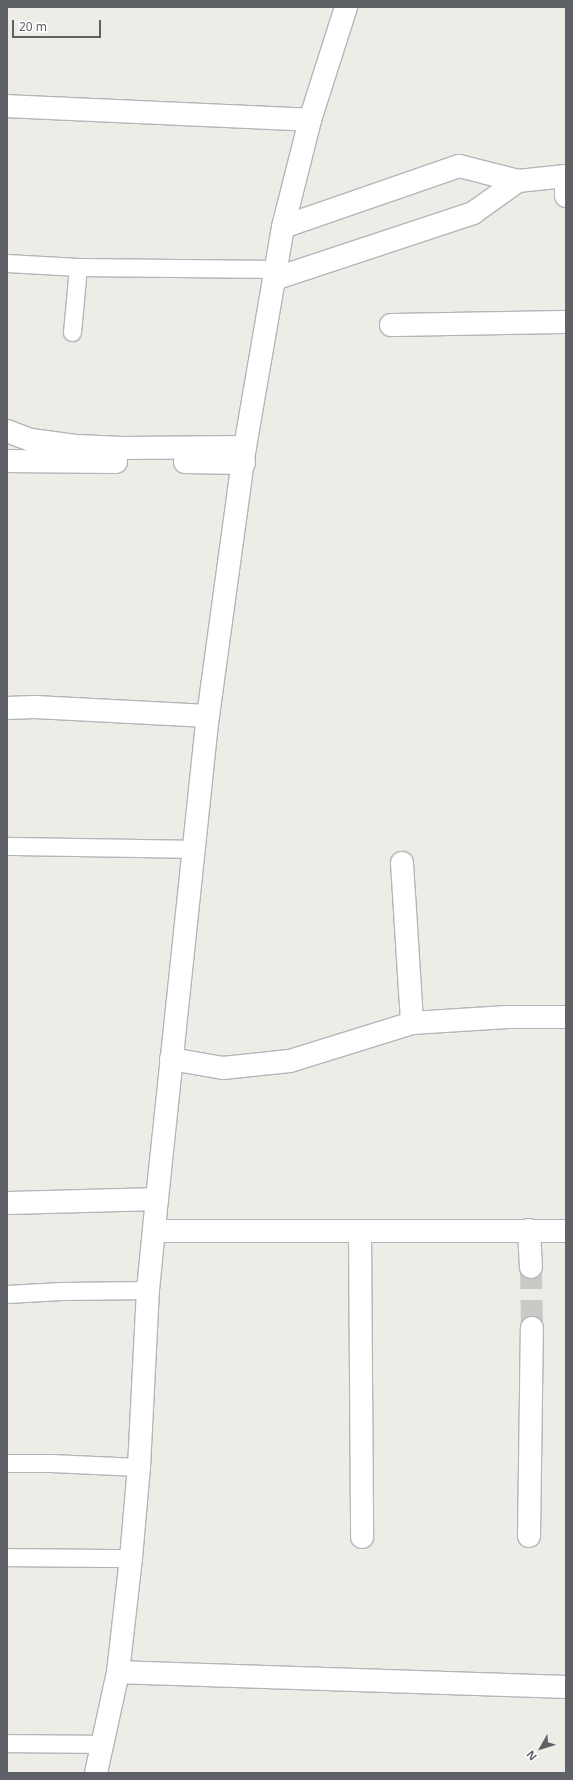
<!DOCTYPE html>
<html>
<head>
<meta charset="utf-8">
<style>
  body { margin:0 }
  #map { position:relative; width:573px; height:1780px; overflow:hidden; background:#eeece6; font-family:"Noto Sans",sans-serif }
  div>[style] { position:absolute }
  .minor-tunnel>* { height:22px; margin-top:-11px; transform-origin:0; background:repeating-linear-gradient(90deg,#cac9c6 0 22px,transparent 0 33px) }
  .roads { filter:drop-shadow(1px 0 #b3b6b9) drop-shadow(-1px 0 #b3b6b9) drop-shadow(0 1px #b3b6b9) drop-shadow(0 -1px #b3b6b9) }
  .service>* { height:17px; margin:-8.5px; padding:0 8.5px; transform-origin:8.5px; border-radius:8.5px; background:#fff }
  .minor>* { height:22px; margin:-11px; padding:0 11px; transform-origin:11px; border-radius:11px; background:#fff }
  span { translate:-50% -50%; white-space:nowrap; text-align:center; line-height:1.15; -webkit-text-stroke:3px #fff; paint-order:stroke }
  .frame { position:absolute; inset:0; border:8px solid #5e6165; pointer-events:none }
  .north { position:absolute; left:521px; top:1728px; width:40px; height:40px; -webkit-text-stroke:3px #fff; paint-order:stroke; rotate:231deg; font-size:11px; font-weight:700; line-height:16px; text-align:center; color:#5e6165 }
  .north::after { content:''; display:block; margin:auto; width:14px; height:18px; background:#5e6165; clip-path:polygon(50% 0,100% 100%,50% 72%,0 100%) }
  .scale { position:absolute; left:12px; top:20px; width:89px; height:18px; box-sizing:border-box; border:2px solid #5e6165; border-top:0; padding-left:5px; font-size:12px; line-height:14px; white-space:nowrap; color:#5e6165; -webkit-text-stroke:3px #fff; paint-order:stroke }
</style>
</head>
<body>
<div id="map">
  <div class="minor-tunnel">
    <i style="left:531px;top:1267px;width:61px;rotate:89.1deg"></i>
  </div>
  <div class="roads">
    <div class="service">
      <i style="left:7px;top:263px;width:71px;rotate:3.2deg"></i>
      <i style="left:78px;top:267px;width:198px;rotate:0.6deg"></i>
      <i style="left:72px;top:332px;width:65px;rotate:-84.7deg"></i>
      <i style="left:7px;top:846px;width:186px;rotate:0.9deg"></i>
      <i style="left:7px;top:1294px;width:54px;rotate:-3.2deg"></i>
      <i style="left:61px;top:1291px;width:87px;rotate:-0.7deg"></i>
      <i style="left:7px;top:1463px;width:44px"></i>
      <i style="left:51px;top:1463px;width:88px;rotate:2.6deg"></i>
      <i style="left:7px;top:1557px;width:124px;rotate:0.5deg"></i>
      <i style="left:7px;top:1743px;width:95px;rotate:0.6deg"></i>
    </div>
    <div class="minor">
      <i style="left:7px;top:106px;width:303px;rotate:2.6deg"></i>
      <i style="left:566px;top:176px;width:20px;rotate:90deg"></i>
      <i style="left:518px;top:181px;width:48px;rotate:-5.9deg"></i>
      <i style="left:274px;top:279px;width:210px;rotate:-18.3deg"></i>
      <i style="left:473px;top:213px;width:55px;rotate:-35.4deg"></i>
      <i style="left:518px;top:181px;width:61px;rotate:-165.7deg"></i>
      <i style="left:459px;top:166px;width:186px;rotate:160.9deg"></i>
      <i style="left:391px;top:325px;width:175px;rotate:-1deg"></i>
      <i style="left:7px;top:431px;width:26px;rotate:21deg"></i>
      <i style="left:31px;top:440px;width:45px;rotate:7.6deg"></i>
      <i style="left:76px;top:446px;width:47px;rotate:2.4deg"></i>
      <i style="left:123px;top:448px;width:122px;rotate:-0.5deg"></i>
      <i style="left:7px;top:461px;width:109px;rotate:0.5deg"></i>
      <i style="left:185px;top:462px;width:59px;rotate:1deg"></i>
      <i style="left:7px;top:708px;width:28px;rotate:-2deg"></i>
      <i style="left:35px;top:707px;width:173px;rotate:3deg"></i>
      <i style="left:402px;top:863px;width:160px;rotate:86.4deg"></i>
      <i style="left:171px;top:1059px;width:53px;rotate:9.8deg"></i>
      <i style="left:223px;top:1068px;width:67px;rotate:-6deg"></i>
      <i style="left:290px;top:1061px;width:128px;rotate:-17.3deg"></i>
      <i style="left:412px;top:1023px;width:95px;rotate:-3.6deg"></i>
      <i style="left:507px;top:1017px;width:59px"></i>
      <i style="left:7px;top:1203px;width:150px;rotate:-1.5deg"></i>
      <i style="left:529px;top:1230px;width:37px;rotate:87deg"></i>
      <i style="left:155px;top:1231px;width:411px"></i>
      <i style="left:360px;top:1232px;width:305px;rotate:89.6deg"></i>
      <i style="left:529px;top:1536px;width:208px;rotate:-89.2deg"></i>
      <i style="left:118px;top:1672px;width:448px;rotate:1.9deg"></i>
      <i style="left:96px;top:1773px;width:103px;rotate:-77.7deg"></i>
      <i style="left:118px;top:1672px;width:115px;rotate:-83.5deg"></i>
      <i style="left:131px;top:1558px;width:91px;rotate:-85deg"></i>
      <i style="left:139px;top:1467px;width:177px;rotate:-87.1deg"></i>
      <i style="left:148px;top:1290px;width:91px;rotate:-84.4deg"></i>
      <i style="left:157px;top:1199px;width:486px;rotate:-84deg"></i>
      <i style="left:208px;top:716px;width:272px;rotate:-82.2deg"></i>
      <i style="left:245px;top:447px;width:223px;rotate:-80.2deg"></i>
      <i style="left:283px;top:227px;width:110px;rotate:-75.8deg"></i>
      <i style="left:310px;top:120px;width:119px;rotate:-72.3deg"></i>
    </div>
  </div>
  <div class="frame"></div>
  <div class="north">N</div>
  <div class="scale">20 m</div>
</div>
</body>
</html>
